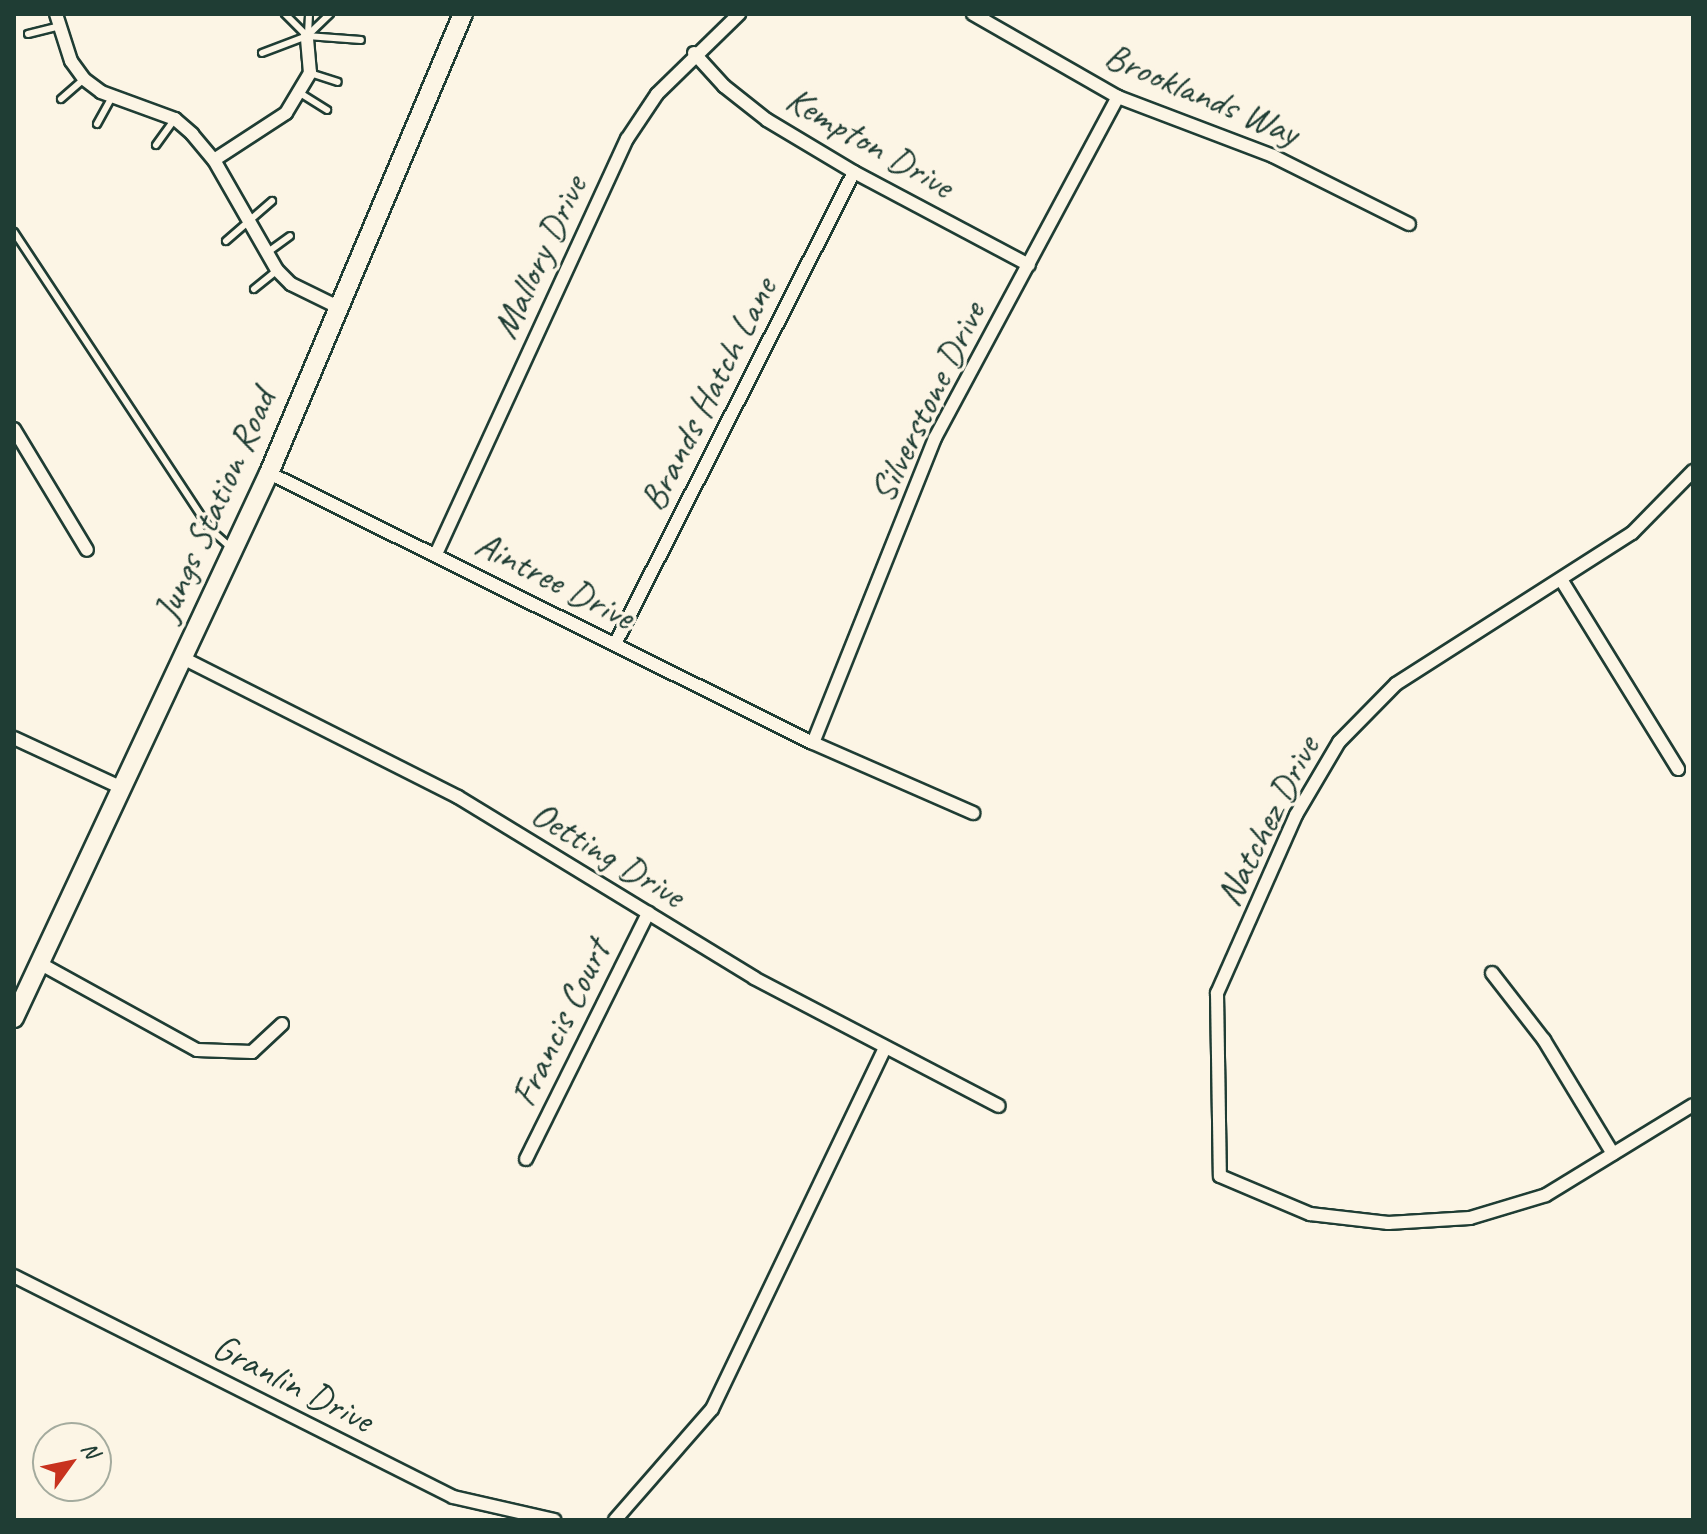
<!DOCTYPE html>
<html>
<head>
<meta charset="utf-8">
<style>
  body { margin:0 }
  #map { position:relative; width:1707px; height:1534px; overflow:hidden; background:#fcf5e5; font-family:Caveat,sans-serif }
  div>[style] { position:absolute }
  .roads { filter:drop-shadow(2px 0 #1f3d34) drop-shadow(-2px 0 #1f3d34) drop-shadow(0 2px #1f3d34) drop-shadow(0 -2px #1f3d34) }
  .service>* { height:6px; margin:-3px; padding:0 3px; transform-origin:3px; border-radius:3px; background:#fcf5e5 }
  .minor>* { height:12px; margin:-6px; padding:0 6px; transform-origin:6px; border-radius:6px; background:#fcf5e5 }
  .secondary>* { height:18px; margin:-9px; padding:0 9px; transform-origin:9px; border-radius:9px; background:#fcf5e5 }
  span { translate:-50% -50%; white-space:nowrap; text-align:center; line-height:1.15; -webkit-text-stroke:7px #fcf5e5; paint-order:stroke }
  .street-label { font-size:38px; color:#1f3d34 }
  .frame { position:absolute; inset:0; border:16px solid #1f3d34; pointer-events:none }
  .north { position:absolute; left:32px; top:1422px; width:80px; height:80px; box-sizing:border-box; background:#fcf5e5; border:2px solid #a4ab9e; border-radius:50%; rotate:57deg; font-size:22px; font-weight:700; line-height:32px; text-align:center; color:#1f3d34 }
  .north::after { content:''; display:block; margin:auto; width:28px; height:36px; background:#c8321e; clip-path:polygon(50% 0,100% 100%,50% 72%,0 100%) }
</style>
</head>
<body>
<div id="map">
  <div class="roads">
    <div class="service">
      <i style="left:285px;top:14px;width:31px;rotate:45deg"></i>
      <i style="left:28px;top:34px;width:29px;rotate:-14deg"></i>
      <i style="left:308px;top:34px;width:20px;rotate:-87deg"></i>
      <i style="left:307px;top:36px;width:32px;rotate:-44deg"></i>
      <i style="left:262px;top:53px;width:48px;rotate:-20.7deg"></i>
      <i style="left:307px;top:36px;width:54px;rotate:4.2deg"></i>
      <i style="left:310px;top:73px;width:29px;rotate:18deg"></i>
      <i style="left:300px;top:93px;width:32px;rotate:32deg"></i>
      <i style="left:61px;top:99px;width:30px;rotate:-41deg"></i>
      <i style="left:97px;top:124px;width:33px;rotate:-61deg"></i>
      <i style="left:156px;top:145px;width:32px;rotate:-54deg"></i>
      <i style="left:14px;top:232px;width:356px;rotate:56.6deg"></i>
      <i style="left:210px;top:529px;width:27px;rotate:42deg"></i>
      <i style="left:226px;top:241px;width:61px;rotate:-41deg"></i>
      <i style="left:268px;top:252px;width:27px;rotate:-36deg"></i>
      <i style="left:254px;top:289px;width:28px;rotate:-39deg"></i>
    </div>
    <div class="minor">
      <i style="left:56px;top:14px;width:49px;rotate:72.3deg"></i>
      <i style="left:71px;top:61px;width:22px;rotate:54deg"></i>
      <i style="left:84px;top:79px;width:21px;rotate:37deg"></i>
      <i style="left:101px;top:92px;width:79px;rotate:20deg"></i>
      <i style="left:175px;top:119px;width:23px;rotate:41deg"></i>
      <i style="left:192px;top:134px;width:34px;rotate:50deg"></i>
      <i style="left:214px;top:160px;width:127px;rotate:60.2deg"></i>
      <i style="left:277px;top:270px;width:20px;rotate:45deg"></i>
      <i style="left:291px;top:284px;width:50px;rotate:26.1deg"></i>
      <i style="left:973px;top:14px;width:167px;rotate:29.8deg"></i>
      <i style="left:1118px;top:97px;width:166px;rotate:20.8deg"></i>
      <i style="left:1273px;top:156px;width:152px;rotate:26.6deg"></i>
      <i style="left:694px;top:53px;width:45px;rotate:47.7deg"></i>
      <i style="left:724px;top:86px;width:55px;rotate:38.3deg"></i>
      <i style="left:767px;top:120px;width:101px;rotate:30.9deg"></i>
      <i style="left:854px;top:172px;width:198px;rotate:28deg"></i>
      <i style="left:214px;top:160px;width:86px;rotate:-33.1deg"></i>
      <i style="left:286px;top:113px;width:47px;rotate:-59deg"></i>
      <i style="left:310px;top:73px;width:37px;rotate:-95deg"></i>
      <i style="left:14px;top:429px;width:141px;rotate:58.9deg"></i>
      <i style="left:1693px;top:471px;width:87px;rotate:134.5deg"></i>
      <i style="left:1632px;top:533px;width:280px;rotate:147.4deg"></i>
      <i style="left:1396px;top:684px;width:81px;rotate:134.5deg"></i>
      <i style="left:1339px;top:742px;width:85px;rotate:120.5deg"></i>
      <i style="left:1296px;top:815px;width:195px;rotate:113.9deg"></i>
      <i style="left:1217px;top:993px;width:183px;rotate:89.1deg"></i>
      <i style="left:1220px;top:1176px;width:98px;rotate:22.9deg"></i>
      <i style="left:1310px;top:1214px;width:79px;rotate:6.6deg"></i>
      <i style="left:1388px;top:1223px;width:82px;rotate:-3.5deg"></i>
      <i style="left:1470px;top:1218px;width:79px;rotate:-16.8deg"></i>
      <i style="left:1546px;top:1195px;width:172px;rotate:-31.5deg"></i>
      <i style="left:269px;top:473px;width:607px;rotate:26.4deg"></i>
      <i style="left:813px;top:743px;width:175px;rotate:23.6deg"></i>
      <i style="left:436px;top:554px;width:457px;rotate:-65.3deg"></i>
      <i style="left:627px;top:139px;width:54px;rotate:-56.3deg"></i>
      <i style="left:657px;top:94px;width:115px;rotate:-44.3deg"></i>
      <i style="left:1562px;top:581px;width:221px;rotate:58.3deg"></i>
      <i style="left:615px;top:644px;width:529px;rotate:-63.14deg"></i>
      <i style="left:183px;top:658px;width:308px;rotate:26.8deg"></i>
      <i style="left:458px;top:797px;width:347px;rotate:31.4deg"></i>
      <i style="left:754px;top:978px;width:276px;rotate:27.6deg"></i>
      <i style="left:14px;top:738px;width:119px;rotate:24.8deg"></i>
      <i style="left:813px;top:743px;width:328px;rotate:-68.2deg"></i>
      <i style="left:935px;top:438px;width:387px;rotate:-61.8deg"></i>
      <i style="left:41px;top:964px;width:178px;rotate:28.9deg"></i>
      <i style="left:197px;top:1050px;width:55px;rotate:2.1deg"></i>
      <i style="left:252px;top:1052px;width:41px;rotate:-43deg"></i>
      <i style="left:1492px;top:973px;width:85px;rotate:52.2deg"></i>
      <i style="left:1544px;top:1040px;width:133px;rotate:58.8deg"></i>
      <i style="left:526px;top:1159px;width:275px;rotate:-63.6deg"></i>
      <i style="left:14px;top:1276px;width:491px;rotate:26.7deg"></i>
      <i style="left:453px;top:1497px;width:104px;rotate:12.8deg"></i>
      <i style="left:615px;top:1520px;width:147px;rotate:-48.9deg"></i>
      <i style="left:712px;top:1409px;width:398px;rotate:-64.4deg"></i>
    </div>
    <div class="secondary">
      <i style="left:14px;top:1018px;width:602px;rotate:-64.93deg"></i>
      <i style="left:269px;top:473px;width:498px;rotate:-67.1deg"></i>
    </div>
  </div>
  <div class="street-label">
    <span style="left:1202px;top:94px;rotate:23deg">Brooklands Way</span>
    <span style="left:870px;top:142px;rotate:30deg">Kempton Drive</span>
    <span style="left:539px;top:257px;rotate:-65deg">Mallory Drive</span>
    <span style="left:708px;top:394px;rotate:-63deg">Brands Hatch Lane</span>
    <span style="left:927px;top:402px;rotate:-64deg">Silverstone Drive</span>
    <span style="left:214px;top:505px;rotate:-66deg">Jungs Station Road</span>
    <span style="left:555px;top:580px;rotate:27deg">Aintree Drive</span>
    <span style="left:1267px;top:821px;rotate:-63deg">Natchez Drive</span>
    <span style="left:608px;top:854px;rotate:31deg">Oetting Drive</span>
    <span style="left:560px;top:1023px;rotate:-64deg">Francis Court</span>
    <span style="left:293px;top:1383px;rotate:27deg">Granlin Drive</span>
  </div>
  <div class="frame"></div>
  <div class="north">N</div>
</div>
</body>
</html>
